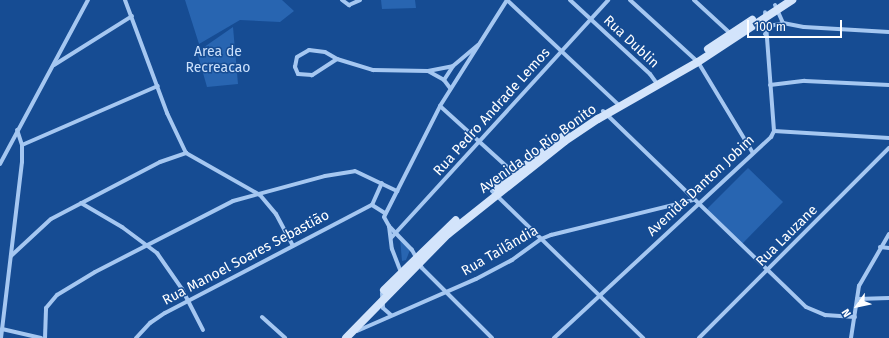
<!DOCTYPE html>
<html>
<head>
<meta charset="utf-8">
<style>
  body { margin:0 }
  #map { position:relative; width:889px; height:338px; overflow:hidden; background:#164c93; font-family:"Fira Sans",sans-serif }
  div>[style] { position:absolute }
  .green>* { inset:0; background:#2865b1 }
  .minor>* { height:4px; margin:-2px; padding:0 2px; transform-origin:2px; border-radius:2px; background:#a5c7f1 }
  .secondary>* { height:8px; margin:-4px; padding:0 4px; transform-origin:4px; border-radius:4px; background:#d3e4fb }
  span { translate:-50% -50%; white-space:nowrap; text-align:center; line-height:1.15; -webkit-text-stroke:3px #164c93; paint-order:stroke }
  .street-label { font-size:14px; color:#fff }
  .park-label { font-size:14px; color:#cce1fc }
  .north { position:absolute; left:837px; top:286px; width:40px; height:40px; -webkit-text-stroke:3px #164c93; paint-order:stroke; rotate:237deg; font-size:11px; font-weight:700; line-height:16px; text-align:center; color:#fff }
  .north::after { content:''; display:block; margin:auto; width:14px; height:18px; background:#fff; clip-path:polygon(50% 0,100% 100%,50% 72%,0 100%) }
  .scale { position:absolute; left:747px; top:20px; width:95px; height:18px; box-sizing:border-box; border:2px solid #fff; border-top:0; padding-left:5px; font-size:12px; line-height:14px; white-space:nowrap; color:#fff; -webkit-text-stroke:3px #164c93; paint-order:stroke }
</style>
</head>
<body>
<div id="map">
  <div class="green">
    <i style="clip-path:polygon(185px 0,282px 0,294px 11px,280px 22px,240px 20px,199px 44px)"></i>
    <i style="clip-path:polygon(381px 0,415px 0,416px 8px,382px 9px)"></i>
    <i style="clip-path:polygon(233px 27px,238px 84px,207px 87px,197px 52px)"></i>
    <i style="clip-path:polygon(748px 168px,783px 202px,741px 245px,707px 212px,708px 208px)"></i>
    <i style="clip-path:polygon(400px 238px,410px 250px,406px 260px,402px 261px)"></i>
  </div>
  <div class="minor">
    <i style="left:125px;top:0;width:121px;rotate:69.6deg"></i>
    <i style="left:167px;top:113px;width:44px;rotate:64.6deg"></i>
    <i style="left:186px;top:153px;width:85px;rotate:29.6deg"></i>
    <i style="left:260px;top:195px;width:25px;rotate:50deg"></i>
    <i style="left:276px;top:214px;width:36px;rotate:62deg"></i>
    <i style="left:342px;top:0;width:9px;rotate:36deg"></i>
    <i style="left:349px;top:5px;width:12px;rotate:-24deg"></i>
    <i style="left:507px;top:0;width:155px;rotate:43.2deg"></i>
    <i style="left:570px;top:0;width:109px;rotate:42.8deg"></i>
    <i style="left:650px;top:74px;width:14px;rotate:54deg"></i>
    <i style="left:630px;top:0;width:92px;rotate:42.4deg"></i>
    <i style="left:698px;top:62px;width:106px;rotate:58.9deg"></i>
    <i style="left:694px;top:0;width:52px;rotate:42.6deg"></i>
    <i style="left:775px;top:5px;width:20px;rotate:66deg"></i>
    <i style="left:765px;top:34px;width:9px;rotate:-58deg"></i>
    <i style="left:770px;top:26px;width:13px;rotate:-13deg"></i>
    <i style="left:783px;top:23px;width:21px;rotate:11deg"></i>
    <i style="left:804px;top:27px;width:85px;rotate:3.4deg"></i>
    <i style="left:337px;top:59px;width:30px;rotate:147deg"></i>
    <i style="left:312px;top:75px;width:14px;rotate:-176deg"></i>
    <i style="left:298px;top:74px;width:8px;rotate:-113deg"></i>
    <i style="left:295px;top:67px;width:10px;rotate:-79deg"></i>
    <i style="left:297px;top:57px;width:14px;rotate:-30deg"></i>
    <i style="left:309px;top:50px;width:16px;rotate:7deg"></i>
    <i style="left:325px;top:52px;width:14px;rotate:30deg"></i>
    <i style="left:337px;top:59px;width:38px;rotate:17deg"></i>
    <i style="left:373px;top:70px;width:55px;rotate:1deg"></i>
    <i style="left:428px;top:71px;width:25px;rotate:-11deg"></i>
    <i style="left:54px;top:65px;width:92px;rotate:-32.1deg"></i>
    <i style="left:428px;top:71px;width:18px;rotate:29deg"></i>
    <i style="left:444px;top:80px;width:10px;rotate:53deg"></i>
    <i style="left:444px;top:80px;width:17px;rotate:-57deg"></i>
    <i style="left:453px;top:66px;width:33px;rotate:-40deg"></i>
    <i style="left:770px;top:85px;width:35px;rotate:-7deg"></i>
    <i style="left:805px;top:81px;width:84px;rotate:2.7deg"></i>
    <i style="left:440px;top:106px;width:101px;rotate:42.2deg"></i>
    <i style="left:603px;top:111px;width:282px;rotate:44deg"></i>
    <i style="left:806px;top:307px;width:21px;rotate:23deg"></i>
    <i style="left:825px;top:315px;width:30px;rotate:4deg"></i>
    <i style="left:774px;top:131px;width:115px;rotate:3.5deg"></i>
    <i style="left:22px;top:145px;width:148px;rotate:-23.5deg"></i>
    <i style="left:0;top:164px;width:186px;rotate:-61.8deg"></i>
    <i style="left:492px;top:191px;width:211px;rotate:44.2deg"></i>
    <i style="left:81px;top:203px;width:48px;rotate:30.3deg"></i>
    <i style="left:122px;top:227px;width:44px;rotate:36.6deg"></i>
    <i style="left:157px;top:253px;width:44px;rotate:55.2deg"></i>
    <i style="left:182px;top:289px;width:46px;rotate:62.9deg"></i>
    <i style="left:372px;top:205px;width:15px;rotate:32deg"></i>
    <i style="left:389px;top:226px;width:23px;rotate:83deg"></i>
    <i style="left:392px;top:249px;width:25px;rotate:69deg"></i>
    <i style="left:391px;top:238px;width:322px;rotate:-47.6deg"></i>
    <i style="left:880px;top:247px;width:9px;rotate:6deg"></i>
    <i style="left:11px;top:256px;width:54px;rotate:-42.8deg"></i>
    <i style="left:51px;top:219px;width:123px;rotate:-27.6deg"></i>
    <i style="left:160px;top:162px;width:28px;rotate:-19deg"></i>
    <i style="left:382px;top:293px;width:15px;rotate:86deg"></i>
    <i style="left:383px;top:308px;width:11px;rotate:41deg"></i>
    <i style="left:857px;top:299px;width:32px;rotate:-2deg"></i>
    <i style="left:262px;top:317px;width:31px;rotate:42deg"></i>
    <i style="left:2px;top:329px;width:40px;rotate:13deg"></i>
    <i style="left:357px;top:331px;width:130px;rotate:-23.6deg"></i>
    <i style="left:476px;top:279px;width:41px;rotate:-27.8deg"></i>
    <i style="left:512px;top:260px;width:36px;rotate:-36deg"></i>
    <i style="left:541px;top:239px;width:11px;rotate:-22deg"></i>
    <i style="left:551px;top:235px;width:146px;rotate:-13.8deg"></i>
    <i style="left:1px;top:338px;width:177px;rotate:-83.2deg"></i>
    <i style="left:22px;top:162px;width:17px;rotate:-90deg"></i>
    <i style="left:22px;top:145px;width:16px;rotate:-108deg"></i>
    <i style="left:45px;top:338px;width:30px;rotate:-88deg"></i>
    <i style="left:46px;top:308px;width:17px;rotate:-50deg"></i>
    <i style="left:57px;top:295px;width:44px;rotate:-31.2deg"></i>
    <i style="left:95px;top:272px;width:155px;rotate:-27.2deg"></i>
    <i style="left:233px;top:201px;width:95px;rotate:-15.2deg"></i>
    <i style="left:325px;top:176px;width:30px;rotate:-9deg"></i>
    <i style="left:355px;top:171px;width:47px;rotate:25.5deg"></i>
    <i style="left:136px;top:338px;width:21px;rotate:-47deg"></i>
    <i style="left:150px;top:323px;width:18px;rotate:-34deg"></i>
    <i style="left:165px;top:313px;width:233px;rotate:-27.6deg"></i>
    <i style="left:372px;top:205px;width:24px;rotate:-66deg"></i>
    <i style="left:492px;top:338px;width:99px;rotate:-135deg"></i>
    <i style="left:422px;top:268px;width:21px;rotate:-119deg"></i>
    <i style="left:412px;top:250px;width:33px;rotate:-134deg"></i>
    <i style="left:389px;top:226px;width:10px;rotate:-119deg"></i>
    <i style="left:384px;top:217px;width:124px;rotate:-63.2deg"></i>
    <i style="left:440px;top:106px;width:125px;rotate:-57.7deg"></i>
    <i style="left:554px;top:338px;width:296px;rotate:-42.8deg"></i>
    <i style="left:771px;top:137px;width:7px;rotate:-63deg"></i>
    <i style="left:774px;top:131px;width:119px;rotate:-94.3deg"></i>
    <i style="left:699px;top:338px;width:269px;rotate:-45deg"></i>
    <i style="left:851px;top:338px;width:53px;rotate:-81.3deg"></i>
    <i style="left:859px;top:286px;width:60px;rotate:-60deg"></i>
  </div>
  <div class="secondary">
    <i style="left:708px;top:49px;width:53px;rotate:-33.4deg"></i>
    <i style="left:496px;top:188px;width:88px;rotate:-37.6deg"></i>
    <i style="left:384px;top:290px;width:100px;rotate:-44.2deg"></i>
    <i style="left:346px;top:338px;width:146px;rotate:-45.6deg"></i>
    <i style="left:448px;top:234px;width:149px;rotate:-38.5deg"></i>
    <i style="left:565px;top:141px;width:40px;rotate:-34deg"></i>
    <i style="left:598px;top:119px;width:115px;rotate:-29.7deg"></i>
    <i style="left:698px;top:62px;width:113px;rotate:-33.4deg"></i>
  </div>
  <div class="street-label">
    <span style="left:631px;top:42px;rotate:43deg">Rua Dublin</span>
    <span style="left:492px;top:112px;rotate:-48deg">Rua Pedro Andrade Lemos</span>
    <span style="left:538px;top:149px;rotate:-36deg">Avenida do Rio Bonito</span>
    <span style="left:701px;top:186px;rotate:-43deg">Avenida Danton Jobim</span>
    <span style="left:787px;top:236px;rotate:-45deg">Rua Lauzane</span>
    <span style="left:500px;top:251px;rotate:-30deg">Rua Tailândia</span>
    <span style="left:246px;top:258px;rotate:-28deg">Rua Manoel Soares Sebastião</span>
  </div>
  <div class="park-label">
    <span style="left:218px;top:60px">Area de<br>Recreacao</span>
  </div>
  <div class="north">N</div>
  <div class="scale">100 m</div>
</div>
</body>
</html>
